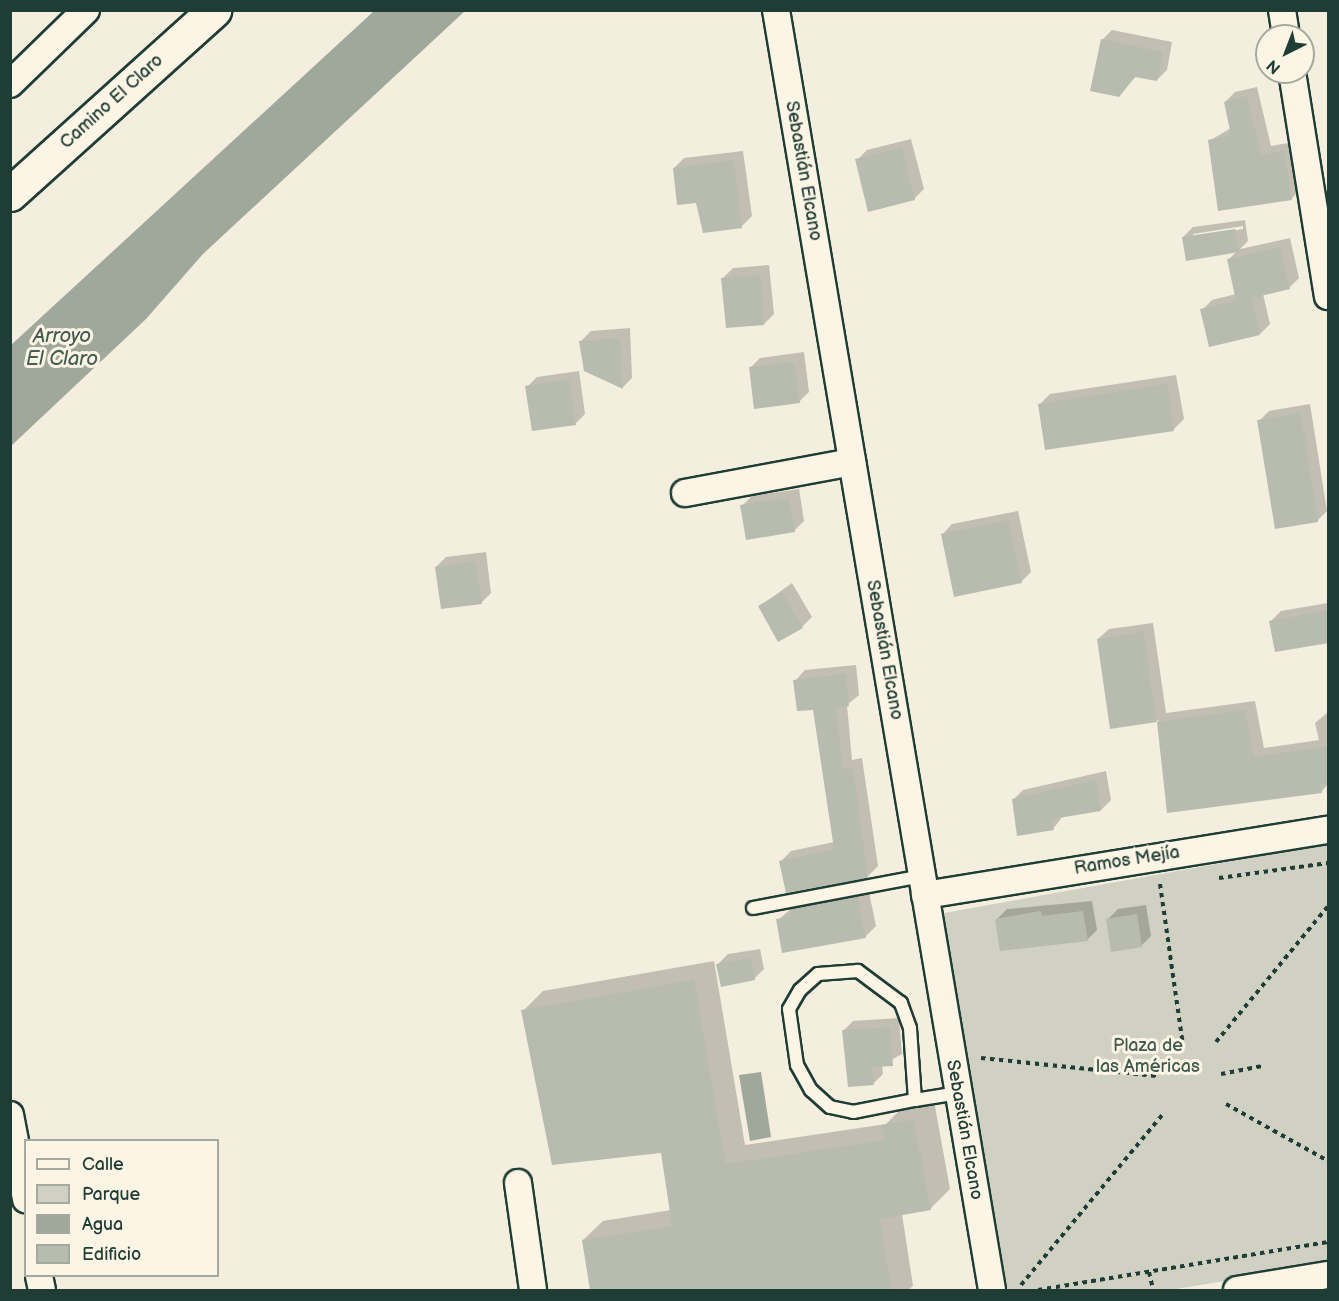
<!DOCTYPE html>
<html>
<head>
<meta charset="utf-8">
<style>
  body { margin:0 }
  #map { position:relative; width:1339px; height:1301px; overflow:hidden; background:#f3eede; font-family:"Balsamiq Sans",sans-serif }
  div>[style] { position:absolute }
  .green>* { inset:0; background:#d0d1c2 }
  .water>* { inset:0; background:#a0a89b }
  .shadow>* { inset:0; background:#0003 }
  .building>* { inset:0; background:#b8bcae }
  .path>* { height:4px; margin-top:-2px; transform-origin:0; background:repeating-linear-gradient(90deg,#1f3d34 0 4.5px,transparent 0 9px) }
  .roads { filter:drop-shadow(2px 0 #1f3d34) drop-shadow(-2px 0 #1f3d34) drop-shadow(0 2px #1f3d34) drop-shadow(0 -2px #1f3d34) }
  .lane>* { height:12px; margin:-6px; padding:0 6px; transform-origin:6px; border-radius:6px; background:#fcf5e5 }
  .street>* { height:26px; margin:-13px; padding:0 13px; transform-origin:13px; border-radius:13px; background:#fcf5e5 }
  .secondary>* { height:33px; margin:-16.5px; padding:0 16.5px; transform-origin:16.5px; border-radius:16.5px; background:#fcf5e5 }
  span { translate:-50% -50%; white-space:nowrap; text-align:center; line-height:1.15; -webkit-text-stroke:6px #fcf5e5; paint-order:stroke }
  .street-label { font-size:18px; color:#1f3d34 }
  .park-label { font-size:18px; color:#425b50 }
  .water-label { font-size:20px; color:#465d53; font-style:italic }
  .frame { position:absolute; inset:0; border:12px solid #1f3d34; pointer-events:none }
  .legend { position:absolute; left:24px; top:1139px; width:195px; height:138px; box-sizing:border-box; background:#fcf5e5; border:2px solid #a4ab9e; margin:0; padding:8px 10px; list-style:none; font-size:18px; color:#1f3d34 }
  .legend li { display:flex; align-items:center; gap:12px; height:30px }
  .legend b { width:30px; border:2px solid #a4ab9e }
  .north { position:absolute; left:1255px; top:24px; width:60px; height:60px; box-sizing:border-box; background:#fcf5e5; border:2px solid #a4ab9e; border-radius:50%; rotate:222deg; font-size:16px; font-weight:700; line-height:24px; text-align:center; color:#1f3d34 }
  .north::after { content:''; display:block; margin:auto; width:21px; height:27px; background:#1f3d34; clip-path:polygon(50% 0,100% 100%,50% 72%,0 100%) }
</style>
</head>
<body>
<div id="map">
  <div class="green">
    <i style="clip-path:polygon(1328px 844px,1328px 1264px,1170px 1290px,1003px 1290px,944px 913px)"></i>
  </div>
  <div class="water">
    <i style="clip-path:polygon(374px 11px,465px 11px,203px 254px,146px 319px,11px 446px,11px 345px)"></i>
    <i style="clip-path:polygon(761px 1072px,771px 1137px,750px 1141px,739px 1075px)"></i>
  </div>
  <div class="shadow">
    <i style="clip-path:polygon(1112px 30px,1172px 42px,1167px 70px,1157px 80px,1137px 75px,1119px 95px,1102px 40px)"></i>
    <i style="clip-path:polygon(1257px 87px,1271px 146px,1294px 142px,1301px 189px,1291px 199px,1209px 141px,1231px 128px,1225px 102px,1235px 92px)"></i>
    <i style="clip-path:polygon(911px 139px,924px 189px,914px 199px,857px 160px,867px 150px)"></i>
    <i style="clip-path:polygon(743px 151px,752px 216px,742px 226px,697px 201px,674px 168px,684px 158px)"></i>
    <i style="clip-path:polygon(evenodd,1245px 220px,1248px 241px,1240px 249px,1290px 238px,1299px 278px,1289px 288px,1263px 294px,1270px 324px,1260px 334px,1202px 310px,1212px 300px,1236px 294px,1228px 260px,1237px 251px,1183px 237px,1193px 227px,1245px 220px,1243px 226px,1243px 229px,1193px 237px,1193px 234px,1243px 226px)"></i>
    <i style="clip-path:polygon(769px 265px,774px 314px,764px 324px,723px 278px,733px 268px)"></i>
    <i style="clip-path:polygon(630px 328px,632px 378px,622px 388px,581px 341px,591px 331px)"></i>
    <i style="clip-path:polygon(804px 352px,809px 392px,799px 402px,750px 368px,760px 358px)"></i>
    <i style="clip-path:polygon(579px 371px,585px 414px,575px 424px,527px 387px,537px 377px)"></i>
    <i style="clip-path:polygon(1176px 375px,1184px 419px,1174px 429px,1040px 404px,1050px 394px)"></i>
    <i style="clip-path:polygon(1310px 404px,1327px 511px,1317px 521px,1259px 421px,1269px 411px)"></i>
    <i style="clip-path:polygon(799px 489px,804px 521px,794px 531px,742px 506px,752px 496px)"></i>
    <i style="clip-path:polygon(1018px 511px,1031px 572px,1021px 582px,942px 535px,952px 524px)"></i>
    <i style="clip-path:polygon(486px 552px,491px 593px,481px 603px,436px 567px,446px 557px)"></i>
    <i style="clip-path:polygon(792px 583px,812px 617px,802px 627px,760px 606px)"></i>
    <i style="clip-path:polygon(1328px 603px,1328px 641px,1271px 621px,1281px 611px)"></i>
    <i style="clip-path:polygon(1153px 623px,1166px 713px,1255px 701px,1264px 748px,1319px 740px,1315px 723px,1328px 712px,1328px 784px,1321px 792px,1169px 811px,1158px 720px,1111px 727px,1098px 639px,1109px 629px)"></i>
    <i style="clip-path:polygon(856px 665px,859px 695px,847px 705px,852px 760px,862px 758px,878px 866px,868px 876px,781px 861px,791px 851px,834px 842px,815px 708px,795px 681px,805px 670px)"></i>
    <i style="clip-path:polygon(1106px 771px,1111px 800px,1101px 810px,1063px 816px,1053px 829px,1013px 800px,1023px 790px)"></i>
    <i style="clip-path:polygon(868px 887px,876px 926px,866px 936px,778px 920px,801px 900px)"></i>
    <i style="clip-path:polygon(1092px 901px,1097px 930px,1087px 940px,997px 919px,1007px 909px)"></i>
    <i style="clip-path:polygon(1146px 905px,1151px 936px,1141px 946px,1108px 919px,1118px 909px)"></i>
    <i style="clip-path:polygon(760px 949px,764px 969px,754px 979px,718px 964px,728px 954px)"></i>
    <i style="clip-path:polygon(714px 961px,745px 1145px,886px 1124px,904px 1106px,934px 1101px,950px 1189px,930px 1209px,902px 1214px,913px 1286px,908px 1290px,591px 1290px,583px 1240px,603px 1221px,671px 1210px,662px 1152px,523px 1011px,543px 991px)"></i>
    <i style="clip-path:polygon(899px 1018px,902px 1054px,882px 1065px,883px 1074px,873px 1084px,843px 1031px,853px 1021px)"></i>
  </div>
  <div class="building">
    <i style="clip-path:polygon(1101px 39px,1163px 52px,1157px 81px,1135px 77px,1119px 97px,1090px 91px)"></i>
    <i style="clip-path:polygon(1247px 96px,1261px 155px,1284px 151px,1292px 200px,1218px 211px,1208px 140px,1231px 135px,1224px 102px)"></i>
    <i style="clip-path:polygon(902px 148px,915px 200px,868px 212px,855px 159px)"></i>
    <i style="clip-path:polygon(734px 160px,742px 228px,703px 233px,696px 203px,677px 205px,673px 168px)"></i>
    <i style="clip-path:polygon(1235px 229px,1239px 252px,1186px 261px,1182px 237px)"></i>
    <i style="clip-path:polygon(1280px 247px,1290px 289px,1252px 298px,1260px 335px,1209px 347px,1200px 309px,1236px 301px,1227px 259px)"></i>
    <i style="clip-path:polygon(760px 275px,764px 325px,726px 328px,721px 278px)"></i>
    <i style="clip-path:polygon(620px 338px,623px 389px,584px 371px,579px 341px)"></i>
    <i style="clip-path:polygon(794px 362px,800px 403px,754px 409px,749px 367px)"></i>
    <i style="clip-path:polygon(569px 380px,576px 425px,532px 431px,525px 386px)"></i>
    <i style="clip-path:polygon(1167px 384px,1174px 431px,1045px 450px,1038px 404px)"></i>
    <i style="clip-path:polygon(1301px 413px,1318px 522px,1275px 529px,1257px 420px)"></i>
    <i style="clip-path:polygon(789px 498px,795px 532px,746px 540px,740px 505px)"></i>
    <i style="clip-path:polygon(1008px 520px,1022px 583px,954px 597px,941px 534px)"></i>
    <i style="clip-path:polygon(476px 561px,482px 604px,441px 609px,435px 567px)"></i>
    <i style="clip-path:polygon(782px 592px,803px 628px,778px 642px,758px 606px)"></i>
    <i style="clip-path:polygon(1329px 610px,1329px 643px,1275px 652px,1269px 621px)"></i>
    <i style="clip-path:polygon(1143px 632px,1157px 722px,1110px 729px,1097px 639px)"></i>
    <i style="clip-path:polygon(846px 674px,849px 706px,837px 708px,842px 769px,853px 767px,868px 878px,786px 893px,779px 861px,834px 849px,813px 710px,797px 711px,793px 680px)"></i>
    <i style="clip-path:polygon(1245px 710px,1254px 757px,1329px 746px,1329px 782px,1320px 784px,1322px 793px,1167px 813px,1157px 722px)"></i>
    <i style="clip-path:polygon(1096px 780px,1101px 811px,1052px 819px,1054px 830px,1017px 836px,1012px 799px)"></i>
    <i style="clip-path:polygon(858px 896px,866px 938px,782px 953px,776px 919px,791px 917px,790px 909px)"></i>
    <i style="clip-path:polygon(1041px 911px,1042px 916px,1083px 911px,1088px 941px,1000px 951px,995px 919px)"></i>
    <i style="clip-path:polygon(1137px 914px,1142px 947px,1111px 952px,1106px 919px)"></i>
    <i style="clip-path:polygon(751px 958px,755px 980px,721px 987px,716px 964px)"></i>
    <i style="clip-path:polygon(694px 980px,726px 1164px,885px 1140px,882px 1125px,914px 1120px,931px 1210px,880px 1219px,891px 1290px,590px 1290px,582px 1240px,672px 1226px,661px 1153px,552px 1165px,521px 1010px)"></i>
    <i style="clip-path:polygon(890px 1027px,893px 1066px,872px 1067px,874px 1085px,848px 1087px,842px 1030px)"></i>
  </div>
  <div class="path">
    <i style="left:1219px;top:878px;width:110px;rotate:-7.8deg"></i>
    <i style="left:1160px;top:884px;width:164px;rotate:81.9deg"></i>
    <i style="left:1216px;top:1042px;width:176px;rotate:-50.5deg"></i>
    <i style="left:981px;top:1058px;width:176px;rotate:5.9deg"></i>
    <i style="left:1221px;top:1074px;width:42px;rotate:-11deg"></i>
    <i style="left:1226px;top:1104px;width:117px;rotate:29.2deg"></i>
    <i style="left:1149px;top:1272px;width:18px;rotate:77deg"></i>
    <i style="left:1021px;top:1285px;width:221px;rotate:-50.3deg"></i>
    <i style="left:1038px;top:1290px;width:294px;rotate:-9.4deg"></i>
  </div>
  <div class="roads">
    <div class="lane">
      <i style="left:753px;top:908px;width:172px;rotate:-10.7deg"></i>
      <i style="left:915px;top:1100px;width:72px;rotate:-94deg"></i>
      <i style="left:910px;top:1028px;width:27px;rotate:-110deg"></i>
      <i style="left:901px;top:1003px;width:54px;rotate:-143.3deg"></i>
      <i style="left:858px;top:971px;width:40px;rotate:175.7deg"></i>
      <i style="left:818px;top:974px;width:24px;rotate:138deg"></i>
      <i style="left:800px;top:990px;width:22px;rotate:120deg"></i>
      <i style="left:789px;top:1009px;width:57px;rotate:81.9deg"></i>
      <i style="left:797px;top:1065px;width:29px;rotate:61deg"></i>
      <i style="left:811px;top:1090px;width:25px;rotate:42deg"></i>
      <i style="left:830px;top:1107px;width:24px;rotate:12deg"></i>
      <i style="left:853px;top:1112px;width:63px;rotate:-11deg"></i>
      <i style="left:915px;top:1100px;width:44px;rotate:-9.2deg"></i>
    </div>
    <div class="street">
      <i style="left:776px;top:10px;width:1298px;rotate:80.42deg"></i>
      <i style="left:1282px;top:10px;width:26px;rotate:81deg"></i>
      <i style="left:1292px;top:72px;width:227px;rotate:80.9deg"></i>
      <i style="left:10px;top:84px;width:106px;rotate:-44.2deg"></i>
      <i style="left:685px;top:493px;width:170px;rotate:-10.5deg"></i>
      <i style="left:925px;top:895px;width:408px;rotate:-9.2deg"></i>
      <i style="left:10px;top:1115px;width:86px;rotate:79.2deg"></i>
      <i style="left:518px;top:1183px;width:108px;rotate:82deg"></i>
      <i style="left:39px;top:1276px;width:14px;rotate:78deg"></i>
      <i style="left:1237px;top:1290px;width:92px;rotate:-9.4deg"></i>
    </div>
    <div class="secondary">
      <i style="left:10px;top:194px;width:275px;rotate:-42deg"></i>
    </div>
  </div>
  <div class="street-label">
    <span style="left:112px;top:102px;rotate:-42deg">Camino El Claro</span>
    <span style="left:803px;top:171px;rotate:80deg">Sebastián Elcano</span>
    <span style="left:884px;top:650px;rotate:80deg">Sebastián Elcano</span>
    <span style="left:1127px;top:861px;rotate:-9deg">Ramos Mejía</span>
    <span style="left:964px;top:1130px;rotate:80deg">Sebastián Elcano</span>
  </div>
  <div class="park-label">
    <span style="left:1148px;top:1057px">Plaza de<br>las Américas</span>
  </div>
  <div class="water-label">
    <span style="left:62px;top:348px">Arroyo<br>El Claro</span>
  </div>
  <div class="frame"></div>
  <ul class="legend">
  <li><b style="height:8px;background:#fcf5e5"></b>Calle</li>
  <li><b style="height:16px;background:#d0d1c2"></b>Parque</li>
  <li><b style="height:16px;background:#a0a89b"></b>Agua</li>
  <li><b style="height:16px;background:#b8bcae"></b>Edificio</li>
  </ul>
  <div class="north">N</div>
</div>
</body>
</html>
